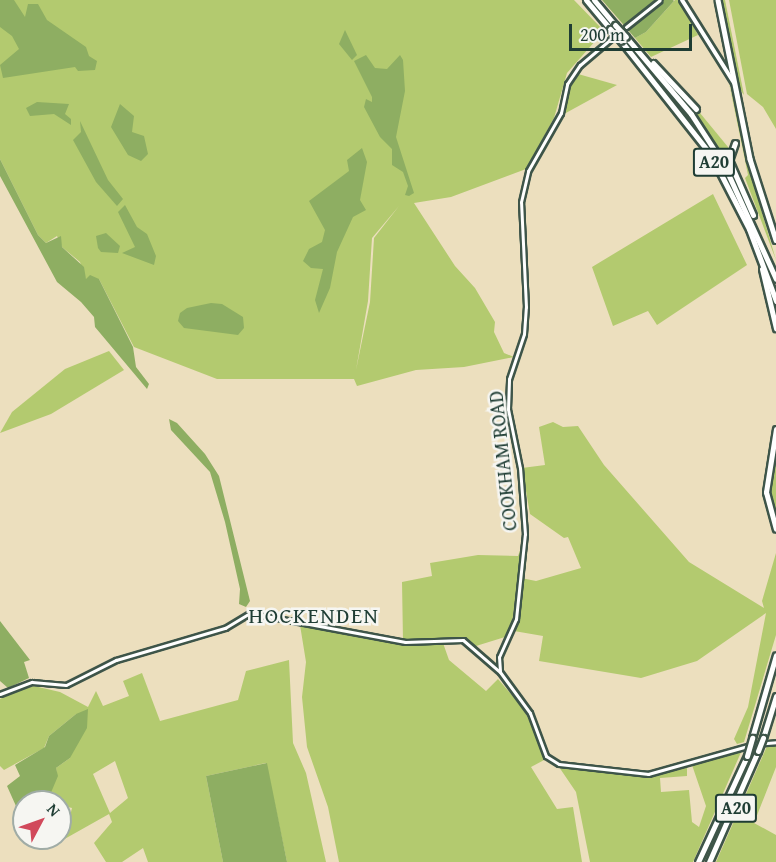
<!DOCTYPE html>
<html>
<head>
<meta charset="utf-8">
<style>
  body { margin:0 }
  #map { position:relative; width:776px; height:862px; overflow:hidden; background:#ecdfbe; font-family:"Gentium Book Plus",serif }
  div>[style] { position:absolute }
  .green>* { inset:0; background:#b3ca6f }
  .forest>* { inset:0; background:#8eae62 }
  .roads { filter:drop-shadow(2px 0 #3e5549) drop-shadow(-2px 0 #3e5549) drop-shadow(0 2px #3e5549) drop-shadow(0 -2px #3e5549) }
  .minor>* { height:3px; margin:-1.5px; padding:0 1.5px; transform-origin:1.5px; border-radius:1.5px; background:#fff }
  .tertiary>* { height:4px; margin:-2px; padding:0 2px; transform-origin:2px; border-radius:2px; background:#fff }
  .secondary>* { height:4.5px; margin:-2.25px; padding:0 2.25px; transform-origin:2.25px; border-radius:2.25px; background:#fff }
  .trunk>* { height:5px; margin:-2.5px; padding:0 2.5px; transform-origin:2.5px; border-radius:2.5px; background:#fff }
  .bridges { filter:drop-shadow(2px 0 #3e5549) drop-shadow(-2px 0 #3e5549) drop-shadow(0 2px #3e5549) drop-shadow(0 -2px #3e5549) }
  .trunk-bridge>* { height:5px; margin:-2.5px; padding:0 2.5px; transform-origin:2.5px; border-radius:2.5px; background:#fff }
  span { translate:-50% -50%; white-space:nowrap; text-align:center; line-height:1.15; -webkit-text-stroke:5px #f6f6f2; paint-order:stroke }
  .shield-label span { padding:2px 4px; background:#f6f6f2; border:2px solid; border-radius:4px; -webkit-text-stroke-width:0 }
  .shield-label { font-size:18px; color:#1f3d34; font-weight:700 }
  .street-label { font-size:20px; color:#1f3d34 }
  .quarter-label { font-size:22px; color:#1f3d34; letter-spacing:1.5px }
  .north { position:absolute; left:12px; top:790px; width:60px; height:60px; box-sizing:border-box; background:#f6f6f2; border:2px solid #a0aca6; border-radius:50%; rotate:49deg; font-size:16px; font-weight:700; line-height:24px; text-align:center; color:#1f3d34 }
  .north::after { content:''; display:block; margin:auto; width:21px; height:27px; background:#d1495b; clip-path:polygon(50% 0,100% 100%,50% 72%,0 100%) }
  .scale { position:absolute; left:569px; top:24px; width:123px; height:27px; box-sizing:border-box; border:3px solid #1f3d34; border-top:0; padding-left:8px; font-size:18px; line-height:21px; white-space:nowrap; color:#1f3d34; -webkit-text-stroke:4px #f6f6f2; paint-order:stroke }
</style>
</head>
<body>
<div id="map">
  <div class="green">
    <i style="clip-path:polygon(evenodd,0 0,574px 0,604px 31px,567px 73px,554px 118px,526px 169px,451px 197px,414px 203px,455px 266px,475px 288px,495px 322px,494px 332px,504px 353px,514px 357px,464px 367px,416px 370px,357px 386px,354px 379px,217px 379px,134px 347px,99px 279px,86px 280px,80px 262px,62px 247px,57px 236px,46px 243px,38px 235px,0 159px,0 0,399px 206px,374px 238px,370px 302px,356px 370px,368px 301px,372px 238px,399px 206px)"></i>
    <i style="clip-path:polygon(675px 0,679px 0,698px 35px,651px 57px,635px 38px,646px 32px)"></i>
    <i style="clip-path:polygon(721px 0,725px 0,744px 95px,736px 84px)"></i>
    <i style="clip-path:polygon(729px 0,776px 0,776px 129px,763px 107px,747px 94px)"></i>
    <i style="clip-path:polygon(578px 74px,617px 85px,564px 114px,570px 85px)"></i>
    <i style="clip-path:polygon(728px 78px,753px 182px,776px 260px,745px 178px,748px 175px)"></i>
    <i style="clip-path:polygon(690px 106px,700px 113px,728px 147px,727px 162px)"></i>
    <i style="clip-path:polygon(713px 194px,747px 265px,657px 325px,648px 311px,613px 326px,592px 267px)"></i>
    <i style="clip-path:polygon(109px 351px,124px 370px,51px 414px,0 433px,12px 412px,65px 369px)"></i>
    <i style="clip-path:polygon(553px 422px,563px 427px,578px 426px,604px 465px,689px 562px,764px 608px,762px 601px,776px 553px,776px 635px,744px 742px,737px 744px,734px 739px,748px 707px,766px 613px,697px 661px,641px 678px,539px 661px,543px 636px,514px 631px,521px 578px,536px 581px,581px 568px,568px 537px,564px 538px,530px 514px,522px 468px,545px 465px,539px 427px)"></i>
    <i style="clip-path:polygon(776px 444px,776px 522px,769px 487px)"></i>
    <i style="clip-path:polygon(523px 542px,511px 631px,505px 637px,476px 646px,456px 637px,403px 641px,402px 582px,432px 576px,430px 563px,478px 555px,518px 556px)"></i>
    <i style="clip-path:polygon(300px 625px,407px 645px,443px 643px,449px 660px,486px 691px,498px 679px,523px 708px,539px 739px,546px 759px,531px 767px,557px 809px,573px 807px,582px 862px,339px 862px,328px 807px,307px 747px,302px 697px,306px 662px)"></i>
    <i style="clip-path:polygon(evenodd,289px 660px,293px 743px,306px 773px,326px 862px,287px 862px,266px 763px,206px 776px,223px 862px,148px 862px,143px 848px,122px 862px,106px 862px,94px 843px,112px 822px,109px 814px,61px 841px,60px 813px,70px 816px,72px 808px,47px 802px,48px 795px,57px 776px,56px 768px,70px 758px,76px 714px,49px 736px,44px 748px,4px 770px,0 766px,0 699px,19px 689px,34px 686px,60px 692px,88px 707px,96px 691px,103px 706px,129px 696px,123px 681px,142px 673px,160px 721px,238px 700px,246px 671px,289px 660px,115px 761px,128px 798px,110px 813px,93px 774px,115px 761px)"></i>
    <i style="clip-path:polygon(768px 744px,776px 746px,776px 767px,754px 823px,776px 835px,776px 862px,716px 862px)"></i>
    <i style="clip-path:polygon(742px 750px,693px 862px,590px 862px,576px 792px,559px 767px,648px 776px,687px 766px,687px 776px,660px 778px,661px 792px,689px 790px,692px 822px,699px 827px,706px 806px,692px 765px)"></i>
  </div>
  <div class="forest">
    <i style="clip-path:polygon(0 0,14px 0,25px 17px,28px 4px,38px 4px,47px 20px,86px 47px,89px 56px,97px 61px,95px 70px,78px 71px,75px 67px,3px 78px,0 65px,19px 49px,12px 36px,0 27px)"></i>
    <i style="clip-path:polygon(602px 0,673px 0,674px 1px,646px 32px,635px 38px)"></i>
    <i style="clip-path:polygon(345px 30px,357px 55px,352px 60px,339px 44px)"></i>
    <i style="clip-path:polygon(366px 55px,375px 68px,387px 69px,400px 55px,403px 60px,405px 91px,396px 137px,414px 193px,409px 196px,405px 195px,408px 186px,403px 172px,392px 165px,392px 149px,380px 137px,364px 107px,366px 99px,372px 102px,372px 97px,354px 61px)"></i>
    <i style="clip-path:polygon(37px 102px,69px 104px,65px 114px,71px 119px,71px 125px,54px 114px,30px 116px,26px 108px)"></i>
    <i style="clip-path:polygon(120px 104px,134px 116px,132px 132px,144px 136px,148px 154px,141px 161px,128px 155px,111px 127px)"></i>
    <i style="clip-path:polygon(80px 121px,108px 180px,123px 199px,117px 206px,96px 182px,73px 140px,81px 132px)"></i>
    <i style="clip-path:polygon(362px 148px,367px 162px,360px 200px,366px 210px,353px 217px,337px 252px,330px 288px,319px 313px,315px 300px,323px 269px,311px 268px,303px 261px,309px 249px,322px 242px,325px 230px,309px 201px,349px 171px,347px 160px)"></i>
    <i style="clip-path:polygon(0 159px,38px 235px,46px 243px,61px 236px,62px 247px,84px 267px,86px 279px,90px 275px,99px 279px,133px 347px,136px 367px,149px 384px,147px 389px,95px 327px,94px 317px,81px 302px,57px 282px,0 176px)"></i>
    <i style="clip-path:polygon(125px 205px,137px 227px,147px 234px,156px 256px,154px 265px,122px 253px,135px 247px,118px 212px)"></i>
    <i style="clip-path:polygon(106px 233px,120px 246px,118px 253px,101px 252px,98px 248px,96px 236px)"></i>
    <i style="clip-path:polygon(211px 303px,222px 304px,243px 317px,244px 328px,238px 335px,184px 328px,178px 321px,180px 313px,187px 308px)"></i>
    <i style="clip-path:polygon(169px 419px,177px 423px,205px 454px,219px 476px,250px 601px,246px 607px,239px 604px,240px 589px,225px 522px,210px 472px,171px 430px)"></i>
    <i style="clip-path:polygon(0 621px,30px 660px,24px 662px,29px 678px,8px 688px,0 681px)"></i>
    <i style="clip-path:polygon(88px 709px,87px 728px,70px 758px,56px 768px,58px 776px,47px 802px,24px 802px,24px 824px,7px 786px,20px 776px,15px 765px,45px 747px,49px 736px,76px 714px)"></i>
    <i style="clip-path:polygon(267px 763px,287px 862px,223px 862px,206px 776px)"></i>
  </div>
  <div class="roads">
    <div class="minor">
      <i style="left:626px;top:27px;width:43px;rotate:-38.5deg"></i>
      <i style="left:500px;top:671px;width:14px;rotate:-94deg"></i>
      <i style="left:499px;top:657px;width:42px;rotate:-65.9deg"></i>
      <i style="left:516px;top:619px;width:85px;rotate:-84deg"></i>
      <i style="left:525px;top:534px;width:66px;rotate:-94.3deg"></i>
      <i style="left:520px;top:468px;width:60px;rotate:-101.5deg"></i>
      <i style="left:508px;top:409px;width:30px;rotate:-88deg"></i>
      <i style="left:509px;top:379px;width:47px;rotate:-71.6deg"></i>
      <i style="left:524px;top:334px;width:27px;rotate:-86deg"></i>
      <i style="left:526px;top:307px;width:105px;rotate:-92.7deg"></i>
      <i style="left:521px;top:202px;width:32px;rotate:-77deg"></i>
      <i style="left:528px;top:171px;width:67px;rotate:-60.4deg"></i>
      <i style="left:561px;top:113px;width:30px;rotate:-78deg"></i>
      <i style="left:567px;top:84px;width:23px;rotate:-56deg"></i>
      <i style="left:580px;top:65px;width:42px;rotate:-40.2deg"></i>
      <i style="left:0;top:694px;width:34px;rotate:-21deg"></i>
      <i style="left:32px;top:682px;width:34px;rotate:5deg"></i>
      <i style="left:66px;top:685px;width:56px;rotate:-26.6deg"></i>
      <i style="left:116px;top:660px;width:114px;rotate:-16.4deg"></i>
      <i style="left:225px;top:628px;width:29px;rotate:-31deg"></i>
      <i style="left:250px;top:613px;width:158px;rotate:10.6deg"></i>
      <i style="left:405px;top:642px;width:58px;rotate:-2deg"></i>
      <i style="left:463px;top:640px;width:49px;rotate:40.9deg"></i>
      <i style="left:500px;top:672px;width:51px;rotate:53.8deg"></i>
      <i style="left:530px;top:713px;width:46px;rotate:69.6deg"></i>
      <i style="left:546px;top:756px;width:15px;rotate:32deg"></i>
      <i style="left:559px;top:764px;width:90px;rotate:6.4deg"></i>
      <i style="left:648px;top:774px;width:111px;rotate:-15.7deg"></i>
      <i style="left:755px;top:744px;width:21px;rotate:-5deg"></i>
    </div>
    <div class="tertiary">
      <i style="left:682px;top:0;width:98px;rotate:57.9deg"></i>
    </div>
    <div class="secondary">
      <i style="left:718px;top:0;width:162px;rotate:78.6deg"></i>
      <i style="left:750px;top:159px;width:85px;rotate:72.2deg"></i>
    </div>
    <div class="trunk">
      <i style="left:586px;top:0;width:38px;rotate:50deg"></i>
      <i style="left:594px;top:0;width:33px;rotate:50deg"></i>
      <i style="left:626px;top:37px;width:101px;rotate:49.8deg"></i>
      <i style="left:691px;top:114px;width:61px;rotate:57.1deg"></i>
      <i style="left:724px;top:165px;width:125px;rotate:65.5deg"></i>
      <i style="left:621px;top:41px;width:145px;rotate:51.7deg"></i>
      <i style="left:711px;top:155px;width:83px;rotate:62.8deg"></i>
      <i style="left:749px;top:229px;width:77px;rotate:69.4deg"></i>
      <i style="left:653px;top:63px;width:63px;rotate:46.9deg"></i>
      <i style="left:735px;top:143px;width:18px;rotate:109deg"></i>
      <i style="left:729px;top:160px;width:60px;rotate:66.4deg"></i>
      <i style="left:762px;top:269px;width:61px;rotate:76.7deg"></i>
      <i style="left:776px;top:429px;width:64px;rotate:99deg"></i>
      <i style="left:766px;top:492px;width:38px;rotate:75deg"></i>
      <i style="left:752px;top:738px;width:86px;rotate:-73.9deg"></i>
      <i style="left:763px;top:738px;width:44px;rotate:-72.8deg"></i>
      <i style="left:698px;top:862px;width:117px;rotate:-65.2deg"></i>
      <i style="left:709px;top:862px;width:121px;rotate:-66.2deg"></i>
    </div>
  </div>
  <div class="bridges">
    <div class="trunk-bridge">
      <i style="left:615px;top:25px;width:16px;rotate:47deg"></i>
      <i style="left:610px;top:29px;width:16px;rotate:47deg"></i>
      <i style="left:758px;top:751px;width:14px;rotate:-69deg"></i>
      <i style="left:747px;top:756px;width:19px;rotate:-74deg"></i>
    </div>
  </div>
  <div class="shield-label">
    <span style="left:714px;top:162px">A20</span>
    <span style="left:736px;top:808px">A20</span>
  </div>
  <div class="street-label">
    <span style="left:502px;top:461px;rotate:-96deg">COOKHAM ROAD</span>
  </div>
  <div class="quarter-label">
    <span style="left:314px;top:616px">HOCKENDEN</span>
  </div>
  <div class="north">N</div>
  <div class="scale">200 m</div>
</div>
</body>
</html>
